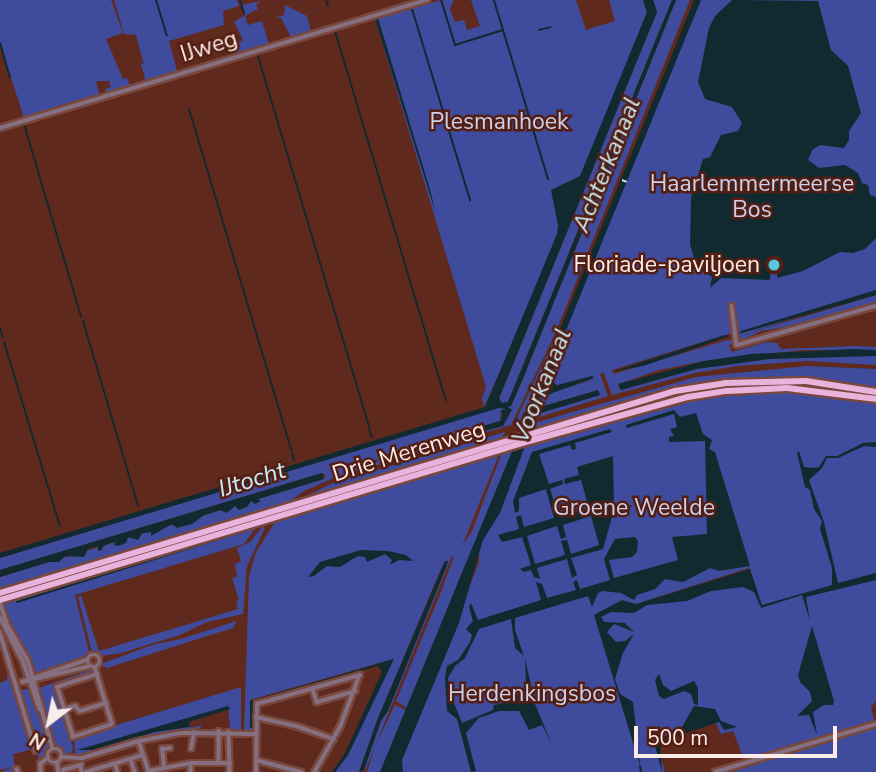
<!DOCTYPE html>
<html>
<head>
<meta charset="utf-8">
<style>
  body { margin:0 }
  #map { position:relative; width:876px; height:772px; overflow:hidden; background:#60291d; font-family:"Nunito Sans",sans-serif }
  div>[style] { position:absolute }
  .green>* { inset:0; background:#3f4b9d }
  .water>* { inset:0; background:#112a30 }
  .stream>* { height:2px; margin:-1px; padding:0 1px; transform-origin:1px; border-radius:1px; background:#112a30 }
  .ferry>* { height:2px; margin-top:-1px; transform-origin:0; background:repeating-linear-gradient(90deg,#c7ebf3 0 9px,transparent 0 16px) }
  .roads { filter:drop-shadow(2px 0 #79483d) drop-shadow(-2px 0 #79483d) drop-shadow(0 2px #79483d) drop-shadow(0 -2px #79483d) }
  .minor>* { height:3.5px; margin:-1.75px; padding:0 1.75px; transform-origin:1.75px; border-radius:1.75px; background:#856f80 }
  .minor>.ring { margin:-1.75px; padding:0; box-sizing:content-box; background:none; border:3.5px solid #856f80; border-radius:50% }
  .highway>* { height:6px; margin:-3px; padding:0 3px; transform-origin:3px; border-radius:3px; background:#e8b3dd }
  .dots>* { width:19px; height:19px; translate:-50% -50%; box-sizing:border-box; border:4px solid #541e13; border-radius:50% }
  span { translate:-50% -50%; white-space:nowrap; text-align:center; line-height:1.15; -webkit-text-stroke:5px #541e13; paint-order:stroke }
  .street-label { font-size:23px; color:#faece8 }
  .park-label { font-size:23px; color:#cad1ec }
  .poi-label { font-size:23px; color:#faece8 }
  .right { translate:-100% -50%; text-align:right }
  .water-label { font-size:24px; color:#c7ebf3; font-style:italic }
  .north { position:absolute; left:14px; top:688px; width:70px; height:70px; -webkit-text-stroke:5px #541e13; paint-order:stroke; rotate:212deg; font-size:19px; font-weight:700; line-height:28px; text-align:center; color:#faece8 }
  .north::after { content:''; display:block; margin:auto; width:24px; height:32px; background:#faece8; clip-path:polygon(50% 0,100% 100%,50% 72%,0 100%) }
  .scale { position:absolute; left:634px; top:726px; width:203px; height:32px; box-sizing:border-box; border:4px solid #faece8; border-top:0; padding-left:9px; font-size:21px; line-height:24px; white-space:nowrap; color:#faece8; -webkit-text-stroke:5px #541e13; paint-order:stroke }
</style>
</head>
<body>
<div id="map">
  <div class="green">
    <i style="clip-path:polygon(0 0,111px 0,123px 33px,106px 39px,123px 79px,127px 78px,130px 86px,106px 93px,105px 89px,111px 87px,109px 81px,98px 81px,96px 82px,100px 96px,24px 118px,0 43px)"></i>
    <i style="clip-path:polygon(114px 0,237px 0,239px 6px,223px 11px,224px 25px,169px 41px,177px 71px,143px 82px,145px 78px,140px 62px,144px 65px,136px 35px,124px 34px)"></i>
    <i style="clip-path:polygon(441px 0,452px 34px,442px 0,454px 0,450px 9px,455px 22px,464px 20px,467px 30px,480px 26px,471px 0,576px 0,586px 30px,615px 21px,609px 0,643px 0,647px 12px,521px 325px,484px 407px,482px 398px,486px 387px,375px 19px)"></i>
    <i style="clip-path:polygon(653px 0,672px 0,508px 402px,502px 403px,499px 399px,657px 12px)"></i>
    <i style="clip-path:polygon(676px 0,690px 0,555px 334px,511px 425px,331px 479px,304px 491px,285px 505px,0 588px,0 577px,265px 497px,324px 479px,326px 475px,322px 473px,0 570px,0 558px,499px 407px,506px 409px,501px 411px,500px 421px,381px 459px,503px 426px,509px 413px,507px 407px,511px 406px,524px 376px)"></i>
    <i style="clip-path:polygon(700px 0,876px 0,876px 291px,740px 336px,876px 295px,876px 305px,774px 333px,785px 327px,761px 331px,738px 342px,735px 333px,725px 335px,612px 370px,614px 374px,727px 340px,733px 340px,734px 343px,729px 345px,732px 352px,767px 342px,777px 343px,781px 349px,856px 346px,876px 347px,876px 350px,803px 350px,704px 361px,659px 370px,619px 384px,619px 387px,621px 390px,696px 369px,769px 359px,866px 355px,876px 356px,876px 365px,807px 361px,737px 366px,695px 373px,612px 395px,604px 373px,600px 374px,608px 396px,536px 418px,537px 414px,600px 395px,598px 390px,540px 407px,541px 400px,538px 400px,544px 395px,591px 380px,550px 389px,552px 362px)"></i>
    <i style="clip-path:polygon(261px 1px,256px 5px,258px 9px,245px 16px,248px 25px,262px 21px,269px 44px,236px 54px,233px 45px,243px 40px,234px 22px,245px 15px,242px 5px)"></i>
    <i style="clip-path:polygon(285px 5px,307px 16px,311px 31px,291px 37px,281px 18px,276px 17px,284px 15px)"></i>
    <i style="clip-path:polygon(557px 334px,533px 397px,536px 401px,522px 415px,524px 421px,514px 424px)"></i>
    <i style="clip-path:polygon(807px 366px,876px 369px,876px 390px,845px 384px,783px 379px,670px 391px,531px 430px,534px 423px,696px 377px)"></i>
    <i style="clip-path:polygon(evenodd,786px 392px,876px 403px,876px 573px,813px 591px,876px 576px,876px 702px,870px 706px,876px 704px,871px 707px,876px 727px,876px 772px,732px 772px,747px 767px,733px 731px,721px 734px,716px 723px,719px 722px,656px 742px,665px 772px,395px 772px,449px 640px,479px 562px,479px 549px,471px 551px,407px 708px,396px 701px,439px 597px,454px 556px,452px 556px,365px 771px,365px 760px,447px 561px,443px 564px,378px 718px,359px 772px,335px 772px,348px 755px,393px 659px,250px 700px,253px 728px,254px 702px,359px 672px,256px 703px,255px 729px,244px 732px,249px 577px,256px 552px,277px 519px,500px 452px,462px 546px,472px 531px,503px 450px,514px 447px,475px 542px,527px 443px,674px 403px,721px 395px,786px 392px,749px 568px,752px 579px,641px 602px,642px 602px,749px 568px)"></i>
    <i style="clip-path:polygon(505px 432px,501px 440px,296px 501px,333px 483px)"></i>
    <i style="clip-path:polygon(270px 520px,266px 526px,257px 526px,244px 544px,75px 595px,89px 652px,88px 657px,39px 673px,33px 671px,4px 606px,9px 600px)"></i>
    <i style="clip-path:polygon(262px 527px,265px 528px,247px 566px,243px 614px,207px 622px,180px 635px,121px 653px,101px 656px,92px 652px,78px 597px,81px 595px,99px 651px,238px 609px,236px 601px,239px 600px,232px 578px,237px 577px,235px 564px,241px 561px,237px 548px,250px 542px)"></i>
    <i style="clip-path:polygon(237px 621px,233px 628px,204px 637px,107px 668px,101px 664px,152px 645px,181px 639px)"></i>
    <i style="clip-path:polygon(93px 669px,94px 674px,54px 687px,73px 747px,72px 752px,64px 755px,53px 744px,39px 688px)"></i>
    <i style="clip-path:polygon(11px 674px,33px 749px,13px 754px,16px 772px,2px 772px,12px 767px,0 770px,0 683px,7px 680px,7px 675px)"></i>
    <i style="clip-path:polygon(241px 687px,241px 731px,225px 730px,230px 727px,228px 706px,188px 719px,191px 728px,202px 725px,199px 729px,141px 738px,81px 756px,75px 753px,74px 738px)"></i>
    <i style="clip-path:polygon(31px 689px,50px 749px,46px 755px,39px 758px,18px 690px)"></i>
    <i style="clip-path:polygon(395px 705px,406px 710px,380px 772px,367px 772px,375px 746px)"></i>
  </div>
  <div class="water">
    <i style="clip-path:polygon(643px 0,653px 0,657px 12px,499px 398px,502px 403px,508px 402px,672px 0,676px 0,524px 376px,511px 406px,508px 407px,512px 410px,503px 426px,382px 459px,383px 456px,500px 421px,503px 414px,500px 411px,506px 409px,499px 408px,0 558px,0 553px,485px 407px,557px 234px,558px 225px,551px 190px,580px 176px,647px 12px)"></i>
    <i style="clip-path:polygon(694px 0,701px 0,558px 350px,552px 381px,557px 385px,592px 376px,594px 378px,536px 399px,533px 398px,544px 368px)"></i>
    <i style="clip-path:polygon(732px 0,818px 1px,831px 50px,848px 66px,861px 113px,849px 131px,849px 140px,844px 148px,820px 145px,812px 150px,808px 160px,819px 168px,845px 165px,858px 173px,862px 183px,868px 185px,870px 195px,876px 197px,876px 238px,865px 249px,853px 253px,840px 252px,803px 271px,777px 278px,777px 258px,771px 257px,770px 280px,721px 278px,710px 288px,712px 277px,698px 269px,690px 245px,691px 198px,703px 159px,710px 157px,721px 135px,738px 131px,742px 123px,732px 107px,705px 99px,698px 82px,709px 28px,715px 16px)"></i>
    <i style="clip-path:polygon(378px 18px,431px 193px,435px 211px,375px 19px)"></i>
    <i style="clip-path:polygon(876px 290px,876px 295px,738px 334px,741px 331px)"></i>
    <i style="clip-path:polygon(725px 335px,730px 336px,643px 366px,611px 372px)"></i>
    <i style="clip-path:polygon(853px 349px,876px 350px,876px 356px,769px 359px,696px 369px,621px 390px,618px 384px,704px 361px,751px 354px)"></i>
    <i style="clip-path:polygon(598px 390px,600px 395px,537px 414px,500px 513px,483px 540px,459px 623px,402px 760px,403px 772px,380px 772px,517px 439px,524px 421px,523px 414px,536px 401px,542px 399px,541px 407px)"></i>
    <i style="clip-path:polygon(674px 410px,680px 417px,696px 413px,703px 434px,712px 440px,709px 449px,715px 452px,750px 566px,719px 571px,710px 568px,683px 582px,665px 579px,655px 589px,637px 595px,634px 600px,621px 593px,603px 591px,598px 593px,592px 607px,588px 596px,515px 618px,515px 630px,524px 656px,515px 648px,511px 619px,479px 629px,465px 658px,455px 666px,448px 678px,450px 693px,462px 723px,493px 710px,494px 705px,508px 702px,522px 692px,526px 684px,525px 658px,535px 704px,552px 745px,542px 725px,529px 730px,519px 711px,499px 711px,479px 718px,466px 733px,476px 771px,471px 772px,457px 719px,447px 711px,445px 677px,447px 666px,458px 660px,470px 642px,472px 635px,466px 629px,473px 621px,469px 607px,471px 603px,478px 620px,541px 600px,536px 582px,542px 584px,547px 598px,576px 590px,573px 582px,577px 580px,580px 589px,610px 580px,604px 559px,615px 539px,635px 537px,638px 541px,637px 552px,632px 557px,609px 560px,614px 578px,678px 560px,672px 537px,707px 534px,705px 441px,669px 442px,669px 437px,674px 436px,670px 429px,677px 427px,674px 414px,627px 428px,626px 425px)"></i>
    <i style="clip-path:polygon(evenodd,610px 429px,612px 432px,575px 443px,576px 449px,572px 450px,570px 445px,539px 454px,549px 484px,562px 480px,563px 484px,550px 489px,559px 517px,589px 508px,581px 480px,565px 484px,564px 479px,579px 475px,577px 467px,613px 456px,614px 510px,603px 549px,571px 558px,577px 575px,572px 578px,567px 559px,537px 568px,540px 579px,534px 577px,531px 570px,524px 572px,520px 569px,531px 565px,522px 537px,502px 542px,498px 535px,519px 529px,516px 517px,521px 515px,524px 527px,554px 518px,546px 489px,519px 498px,519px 511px,515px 513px,513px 501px,532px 452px,610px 429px,591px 516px,599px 545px,571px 554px,567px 540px,561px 541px,565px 555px,535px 564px,527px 536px,557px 526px,561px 539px,566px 537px,563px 525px,591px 516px)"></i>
    <i style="clip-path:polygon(876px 442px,876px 447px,864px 446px,838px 458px,827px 458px,822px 468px,809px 480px,824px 522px,838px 583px,876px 573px,876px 580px,806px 597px,810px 621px,802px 595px,761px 608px,754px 592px,743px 587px,711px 591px,687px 601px,647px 605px,634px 613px,611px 612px,601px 617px,604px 622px,625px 623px,634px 632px,614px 624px,607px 632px,616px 642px,625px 641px,634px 634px,623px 653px,615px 679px,620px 694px,633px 702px,640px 766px,594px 615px,622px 600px,636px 604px,750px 569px,762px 605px,832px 585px,832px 568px,820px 529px,822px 521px,814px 509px,810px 490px,805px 487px,797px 453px,799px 451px,804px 467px,814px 468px,819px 467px,826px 456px,837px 456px,863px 443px)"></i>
    <i style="clip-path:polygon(322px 473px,324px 479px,258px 499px,261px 501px,255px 504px,251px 501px,247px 507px,239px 510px,235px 506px,227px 513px,220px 510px,204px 515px,192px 524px,177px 528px,172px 524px,151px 536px,151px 532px,142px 533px,138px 540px,128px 537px,126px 543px,118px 546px,114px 545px,116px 541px,103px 546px,102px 550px,98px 551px,98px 546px,88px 549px,84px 557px,65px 556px,59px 562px,49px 562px,0 577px,0 570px)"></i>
    <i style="clip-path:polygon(361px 550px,388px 551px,406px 555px,413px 561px,399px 560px,390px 565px,392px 560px,385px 554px,367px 562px,365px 557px,358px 556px,340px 567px,327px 566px,314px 576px,308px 577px,320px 562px)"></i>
    <i style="clip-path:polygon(445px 561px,448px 561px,446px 568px,388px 711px,381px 721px,364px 770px,359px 772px,378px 718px)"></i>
    <i style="clip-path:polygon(812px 626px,834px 701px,833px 705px,824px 705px,813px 712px,817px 735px,809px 715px,797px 716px,812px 701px,810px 692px,800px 682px,798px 675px)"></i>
    <i style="clip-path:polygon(394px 659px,348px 755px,335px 772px,332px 772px,345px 753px,382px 672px,378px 666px,254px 702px,253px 728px,250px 728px,250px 701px)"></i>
    <i style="clip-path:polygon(659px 674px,663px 685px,671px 691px,694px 681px,698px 688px,698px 705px,694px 704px,691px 694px,684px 691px,664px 699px,659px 696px,655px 680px)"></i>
    <i style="clip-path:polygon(228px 706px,230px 709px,189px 722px,190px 727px,155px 732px,93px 750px,77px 750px)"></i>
    <i style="clip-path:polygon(694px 706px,715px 709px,721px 721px,737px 727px,724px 730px,719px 722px,660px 742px,662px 772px,654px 742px,682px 727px)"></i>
  </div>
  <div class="stream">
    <i style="left:156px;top:0;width:37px;rotate:73deg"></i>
    <i style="left:240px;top:0;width:14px;rotate:73deg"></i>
    <i style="left:326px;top:0;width:6px;rotate:72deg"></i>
    <i style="left:441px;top:0;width:47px;rotate:72.7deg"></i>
    <i style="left:455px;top:45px;width:50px;rotate:-17.4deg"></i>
    <i style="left:503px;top:30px;width:31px;rotate:-107deg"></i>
    <i style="left:412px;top:9px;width:200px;rotate:73.1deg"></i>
    <i style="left:503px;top:30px;width:156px;rotate:73.2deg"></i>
    <i style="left:539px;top:30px;width:12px;rotate:-14deg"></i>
    <i style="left:335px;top:31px;width:386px;rotate:73.3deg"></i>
    <i style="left:0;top:43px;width:35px;rotate:74deg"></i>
    <i style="left:257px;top:53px;width:390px;rotate:73.3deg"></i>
    <i style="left:189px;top:109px;width:356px;rotate:73.3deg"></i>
    <i style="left:24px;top:124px;width:201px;rotate:73.5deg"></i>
    <i style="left:83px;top:321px;width:193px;rotate:73.4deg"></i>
    <i style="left:0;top:328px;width:10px;rotate:73deg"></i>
    <i style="left:4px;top:342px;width:192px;rotate:73.1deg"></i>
    <i style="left:369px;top:429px;width:9px;rotate:69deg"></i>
    <i style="left:292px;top:453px;width:8px;rotate:76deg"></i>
    <i style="left:17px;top:602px;width:241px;rotate:-17.4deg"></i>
    <i style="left:640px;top:766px;width:6px;rotate:81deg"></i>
  </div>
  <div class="ferry">
    <i style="left:622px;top:180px;width:5px;rotate:22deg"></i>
  </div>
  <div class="roads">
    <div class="minor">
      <i style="left:0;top:128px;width:446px;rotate:-16.7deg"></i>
      <i style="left:732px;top:306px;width:39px;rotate:83deg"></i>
      <i style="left:737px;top:345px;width:144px;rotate:-15.7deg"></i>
      <i style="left:0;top:602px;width:25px;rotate:72deg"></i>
      <i style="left:8px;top:626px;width:39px;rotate:60deg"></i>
      <i style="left:28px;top:660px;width:92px;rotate:74.3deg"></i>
      <i style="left:0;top:617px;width:50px;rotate:62.4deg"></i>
      <i style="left:23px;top:661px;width:51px;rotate:70.5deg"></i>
      <i style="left:0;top:632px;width:124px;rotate:73.2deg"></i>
      <i class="ring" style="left:88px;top:655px;width:8.5px;height:8.5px"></i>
      <i style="left:88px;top:660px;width:69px;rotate:161.3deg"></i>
      <i style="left:23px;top:682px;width:69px;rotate:-13.4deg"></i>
      <i style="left:95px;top:667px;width:7px;rotate:74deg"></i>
      <i style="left:97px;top:674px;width:30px;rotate:73deg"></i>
      <i style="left:106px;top:703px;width:21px;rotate:73deg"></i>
      <i style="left:112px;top:723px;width:2px;rotate:117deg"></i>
      <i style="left:111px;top:725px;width:40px;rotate:162deg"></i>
      <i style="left:73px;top:737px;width:52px;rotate:-107.7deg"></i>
      <i style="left:57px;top:687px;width:42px;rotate:-18deg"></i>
      <i style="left:313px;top:689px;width:14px;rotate:73deg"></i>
      <i style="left:317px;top:702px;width:40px;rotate:-16deg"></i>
      <i style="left:64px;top:710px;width:12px;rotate:-20deg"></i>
      <i style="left:75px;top:706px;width:7px;rotate:45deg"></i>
      <i style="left:80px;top:711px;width:27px;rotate:-17deg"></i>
      <i style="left:256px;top:717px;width:41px;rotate:12.7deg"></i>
      <i style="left:296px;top:726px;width:40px;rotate:18.9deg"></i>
      <i style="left:219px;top:731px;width:32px;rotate:90deg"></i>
      <i style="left:219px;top:763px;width:11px"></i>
      <i style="left:229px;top:732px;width:40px;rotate:88.6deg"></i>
      <i style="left:139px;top:741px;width:33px;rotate:72deg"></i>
      <i style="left:191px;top:749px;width:17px;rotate:-80deg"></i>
      <i class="ring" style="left:48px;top:749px;width:10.5px;height:10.5px"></i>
      <i style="left:61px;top:757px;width:21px;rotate:3deg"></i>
      <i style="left:82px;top:758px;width:59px;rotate:-16.6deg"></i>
      <i style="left:139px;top:741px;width:43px;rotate:-10.8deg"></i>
      <i style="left:181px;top:733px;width:75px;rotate:0.8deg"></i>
      <i style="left:131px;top:759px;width:14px;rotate:73deg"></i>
      <i style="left:256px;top:760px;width:47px;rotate:14.9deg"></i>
      <i style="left:57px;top:762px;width:10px;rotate:79deg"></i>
      <i style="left:115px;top:763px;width:9px;rotate:72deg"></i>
      <i style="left:191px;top:763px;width:9px;rotate:90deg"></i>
      <i style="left:164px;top:767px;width:18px;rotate:-96deg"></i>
      <i style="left:162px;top:749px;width:8px;rotate:-7deg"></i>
      <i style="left:17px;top:769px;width:3px;rotate:72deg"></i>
      <i style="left:63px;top:770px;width:19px;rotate:-16deg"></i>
      <i style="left:81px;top:765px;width:7px;rotate:82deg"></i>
      <i style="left:149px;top:771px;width:43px;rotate:-10.8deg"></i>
      <i style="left:191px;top:763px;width:28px"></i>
      <i style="left:41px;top:772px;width:8px;rotate:-97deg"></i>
      <i style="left:40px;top:764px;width:10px;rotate:-37deg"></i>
      <i style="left:86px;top:772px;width:59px;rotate:-16.6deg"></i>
      <i style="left:256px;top:772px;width:68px;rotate:-89.2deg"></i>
      <i style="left:257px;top:704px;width:107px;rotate:-15.7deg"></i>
      <i style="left:360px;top:675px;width:54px;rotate:110.4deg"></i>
      <i style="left:341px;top:726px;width:53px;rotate:119.5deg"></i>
      <i style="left:715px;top:772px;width:168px;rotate:-16.6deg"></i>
    </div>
    <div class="highway">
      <i style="left:0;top:593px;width:705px;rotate:-16.66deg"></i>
      <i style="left:675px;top:391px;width:52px;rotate:-8.9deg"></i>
      <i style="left:726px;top:383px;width:80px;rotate:-1.4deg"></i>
      <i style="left:806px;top:381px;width:71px;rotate:8.9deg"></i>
      <i style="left:0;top:600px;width:552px;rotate:-16.73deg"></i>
      <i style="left:529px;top:441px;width:165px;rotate:-15.5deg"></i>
      <i style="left:688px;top:397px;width:39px;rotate:-9deg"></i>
      <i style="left:727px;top:391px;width:60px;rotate:-2.9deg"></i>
      <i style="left:787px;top:388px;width:90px;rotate:7deg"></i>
    </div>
  </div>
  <div class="dots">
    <i style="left:774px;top:265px;background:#56c9e1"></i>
  </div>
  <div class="street-label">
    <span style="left:209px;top:47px;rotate:-17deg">IJweg</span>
    <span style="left:409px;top:452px;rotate:-17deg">Drie Merenweg</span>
  </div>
  <div class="park-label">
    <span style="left:499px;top:122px">Plesmanhoek</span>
    <span style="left:752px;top:197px">Haarlemmermeerse<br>Bos</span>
    <span style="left:634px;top:508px">Groene Weelde</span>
    <span style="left:532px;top:694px">Herdenkingsbos</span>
  </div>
  <div class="poi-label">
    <span class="right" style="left:760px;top:265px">Floriade-paviljoen</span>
  </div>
  <div class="water-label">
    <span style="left:607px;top:165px;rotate:-68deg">Achterkanaal</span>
    <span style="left:542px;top:386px;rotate:-68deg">Voorkanaal</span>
    <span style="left:252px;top:480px;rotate:-17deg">IJtocht</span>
  </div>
  <div class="north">N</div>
  <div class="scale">500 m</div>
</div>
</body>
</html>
